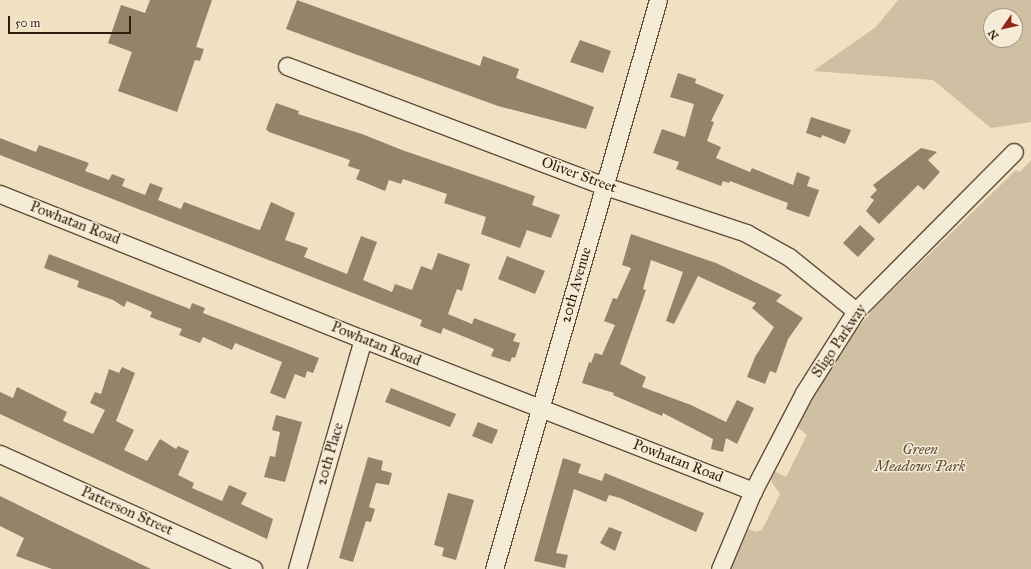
<!DOCTYPE html>
<html>
<head>
<meta charset="utf-8">
<style>
  body { margin:0 }
  #map { position:relative; width:1031px; height:569px; overflow:hidden; background:#efe1c2; font-family:"IM FELL Great Primer",serif }
  div>[style] { position:absolute }
  .green>* { inset:0; background:#cfc0a3 }
  .building>* { inset:0; background:#95826b }
  .roads { filter:drop-shadow(1px 0 #624d3a) drop-shadow(-1px 0 #624d3a) drop-shadow(0 1px #624d3a) drop-shadow(0 -1px #624d3a) }
  .street>* { height:17px; margin:-8.5px; padding:0 8.5px; transform-origin:8.5px; border-radius:8.5px; background:#f5ecd7 }
  span { translate:-50% -50%; white-space:nowrap; text-align:center; line-height:1.15; -webkit-text-stroke:3px #f5ecd7; paint-order:stroke }
  .street-label { font-size:15px; color:#331c0d }
  .park-label { font-size:15px; color:#624d3a; font-style:italic }
  .north { position:absolute; left:983px; top:8px; width:40px; height:40px; box-sizing:border-box; background:#f5ecd7; border:1px solid #a79986; border-radius:50%; rotate:236deg; font-size:11px; font-weight:700; line-height:16px; text-align:center; color:#331c0d }
  .north::after { content:''; display:block; margin:auto; width:14px; height:18px; background:#8f2418; clip-path:polygon(50% 0,100% 100%,50% 72%,0 100%) }
  .scale { position:absolute; left:8px; top:16px; width:123px; height:18px; box-sizing:border-box; border:2px solid #331c0d; border-top:0; padding-left:5px; font-size:12px; line-height:14px; white-space:nowrap; color:#331c0d; -webkit-text-stroke:3px #f5ecd7; paint-order:stroke }
</style>
</head>
<body>
<div id="map">
  <div class="green">
    <i style="clip-path:polygon(evenodd,898px 0,1031px 0,1031px 122px,991px 128px,933px 80px,813px 71px,876px 27px,898px 0,991px 16px,1015px 16px,1015px 40px,991px 40px,991px 16px)"></i>
    <i style="clip-path:polygon(1031px 160px,1031px 569px,729px 569px,749px 529px,755px 532px,762px 530px,780px 494px,771px 481px,774px 471px,786px 477px,807px 435px,796px 426px,851px 336px,875px 307px,1016px 170px,1020px 172px)"></i>
  </div>
  <div class="building">
    <i style="clip-path:polygon(150px 0,212px 0,196px 47px,204px 49px,200px 61px,195px 60px,177px 112px,118px 91px,132px 52px,108px 43px,121px 5px,145px 13px)"></i>
    <i style="clip-path:polygon(297px 0,480px 66px,483px 56px,519px 69px,516px 78px,594px 107px,586px 129px,498px 106px,286px 29px)"></i>
    <i style="clip-path:polygon(580px 40px,611px 51px,603px 73px,570px 62px)"></i>
    <i style="clip-path:polygon(678px 73px,696px 79px,695px 83px,724px 95px,711px 121px,714px 122px,707px 141px,721px 147px,716px 158px,750px 172px,752px 168px,793px 185px,797px 172px,810px 177px,807px 186px,819px 190px,809px 217px,786px 209px,788px 203px,730px 181px,729px 183px,723px 181px,721px 186px,676px 169px,679px 162px,653px 153px,662px 129px,685px 137px,694px 104px,670px 97px)"></i>
    <i style="clip-path:polygon(276px 103px,299px 111px,298px 114px,362px 134px,402px 150px,535px 196px,532px 205px,560px 215px,551px 238px,527px 230px,520px 248px,481px 234px,486px 217px,444px 203px,447px 194px,403px 179px,401px 184px,389px 180px,385px 191px,356px 179px,360px 170px,348px 166px,350px 160px,269px 132px,266px 129px)"></i>
    <i style="clip-path:polygon(811px 117px,851px 130px,845px 144px,822px 135px,821px 138px,806px 133px)"></i>
    <i style="clip-path:polygon(0 138px,36px 152px,39px 145px,89px 163px,85px 171px,109px 180px,112px 174px,125px 179px,122px 186px,145px 195px,150px 183px,163px 188px,158px 200px,181px 209px,184px 202px,256px 229px,260px 230px,271px 202px,295px 213px,285px 240px,308px 248px,304px 257px,347px 274px,361px 236px,377px 242px,363px 280px,392px 292px,395px 284px,412px 290px,421px 266px,432px 270px,438px 253px,470px 264px,462px 291px,457px 289px,448px 314px,472px 324px,474px 318px,516px 334px,513px 341px,520px 343px,515px 358px,512px 357px,510px 362px,491px 356px,494px 349px,443px 328px,441px 334px,420px 326px,422px 320px,0 155px)"></i>
    <i style="clip-path:polygon(921px 148px,937px 152px,928px 160px,940px 172px,924px 190px,918px 185px,879px 224px,866px 211px,874px 200px,870px 197px,877px 190px,873px 185px)"></i>
    <i style="clip-path:polygon(860px 225px,875px 239px,858px 257px,843px 243px)"></i>
    <i style="clip-path:polygon(631px 234px,716px 263px,782px 295px,776px 301px,803px 318px,788px 339px,776px 373px,770px 371px,765px 384px,747px 377px,755px 357px,774px 327px,752px 308px,756px 303px,698px 276px,674px 324px,666px 321px,683px 272px,651px 260px,643px 289px,646px 290px,620px 364px,646px 377px,642px 387px,691px 405px,726px 422px,737px 400px,754px 408px,737px 444px,726px 438px,723px 452px,711px 449px,713px 439px,663px 413px,662px 416px,613px 395px,614px 393px,582px 383px,589px 362px,591px 363px,595px 353px,602px 355px,615px 325px,604px 321px,613px 298px,617px 299px,631px 268px,622px 265px)"></i>
    <i style="clip-path:polygon(49px 254px,190px 309px,192px 303px,205px 308px,203px 313px,319px 358px,313px 373px,307px 371px,305px 378px,295px 374px,285px 399px,270px 393px,282px 362px,235px 343px,232px 350px,203px 337px,200px 343px,179px 335px,182px 329px,150px 317px,152px 312px,127px 301px,124px 307px,113px 300px,77px 287px,79px 281px,44px 268px)"></i>
    <i style="clip-path:polygon(507px 256px,545px 271px,535px 294px,498px 279px)"></i>
    <i style="clip-path:polygon(122px 367px,135px 373px,116px 421px,134px 430px,124px 450px,147px 461px,160px 439px,176px 449px,178px 446px,189px 451px,178px 475px,194px 483px,192px 488px,222px 501px,229px 485px,247px 493px,241px 504px,273px 519px,267px 539px,0 414px,0 392px,13px 398px,17px 387px,67px 412px,63px 421px,93px 434px,105px 410px,90px 403px,95px 392px,101px 394px,109px 369px,119px 373px)"></i>
    <i style="clip-path:polygon(391px 388px,456px 414px,450px 427px,385px 402px)"></i>
    <i style="clip-path:polygon(276px 415px,302px 422px,285px 482px,264px 477px,270px 456px,275px 457px,280px 432px,272px 430px)"></i>
    <i style="clip-path:polygon(478px 422px,498px 430px,492px 444px,472px 436px)"></i>
    <i style="clip-path:polygon(368px 457px,383px 461px,381px 470px,392px 473px,389px 485px,376px 483px,369px 507px,375px 509px,371px 522px,366px 521px,353px 562px,339px 558px)"></i>
    <i style="clip-path:polygon(563px 458px,581px 464px,578px 473px,602px 481px,605px 473px,704px 513px,696px 532px,620px 498px,609px 495px,606px 502px,574px 489px,556px 553px,568px 555px,565px 568px,534px 561px)"></i>
    <i style="clip-path:polygon(448px 493px,474px 500px,456px 560px,442px 556px,444px 548px,434px 545px)"></i>
    <i style="clip-path:polygon(0 496px,59px 525px,151px 569px,52px 569px,16px 556px,24px 538px,0 526px)"></i>
    <i style="clip-path:polygon(609px 527px,622px 532px,615px 551px,600px 543px)"></i>
  </div>
  <div class="roads">
    <div class="street">
      <i style="left:287px;top:66px;width:340px;rotate:20.7deg"></i>
      <i style="left:605px;top:186px;width:149px;rotate:18.4deg"></i>
      <i style="left:746px;top:233px;width:49px;rotate:29.2deg"></i>
      <i style="left:789px;top:257px;width:86px;rotate:38.9deg"></i>
      <i style="left:0;top:194px;width:391px;rotate:21.8deg"></i>
      <i style="left:363px;top:339px;width:419px;rotate:21.3deg"></i>
      <i style="left:0;top:454px;width:278px;rotate:24.4deg"></i>
      <i style="left:297px;top:569px;width:239px;rotate:-74deg"></i>
      <i style="left:494px;top:569px;width:592px;rotate:-73.92deg"></i>
      <i style="left:720px;top:569px;width:85px;rotate:-67.1deg"></i>
      <i style="left:753px;top:491px;width:110px;rotate:-62.5deg"></i>
      <i style="left:804px;top:393px;width:97px;rotate:-57.6deg"></i>
      <i style="left:856px;top:311px;width:224px;rotate:-45.2deg"></i>
    </div>
  </div>
  <div class="street-label">
    <span style="left:579px;top:175px;rotate:20deg">Oliver Street</span>
    <span style="left:75px;top:223px;rotate:21deg">Powhatan Road</span>
    <span style="left:576px;top:285px;rotate:-74deg">20th Avenue</span>
    <span style="left:839px;top:341px;rotate:-56deg">Sligo Parkway</span>
    <span style="left:376px;top:344px;rotate:22deg">Powhatan Road</span>
    <span style="left:330px;top:454px;rotate:-74deg">20th Place</span>
    <span style="left:678px;top:461px;rotate:21deg">Powhatan Road</span>
    <span style="left:127px;top:511px;rotate:24deg">Patterson Street</span>
  </div>
  <div class="park-label">
    <span style="left:920px;top:458px">Green<br>Meadows Park</span>
  </div>
  <div class="north">N</div>
  <div class="scale">50 m</div>
</div>
</body>
</html>
